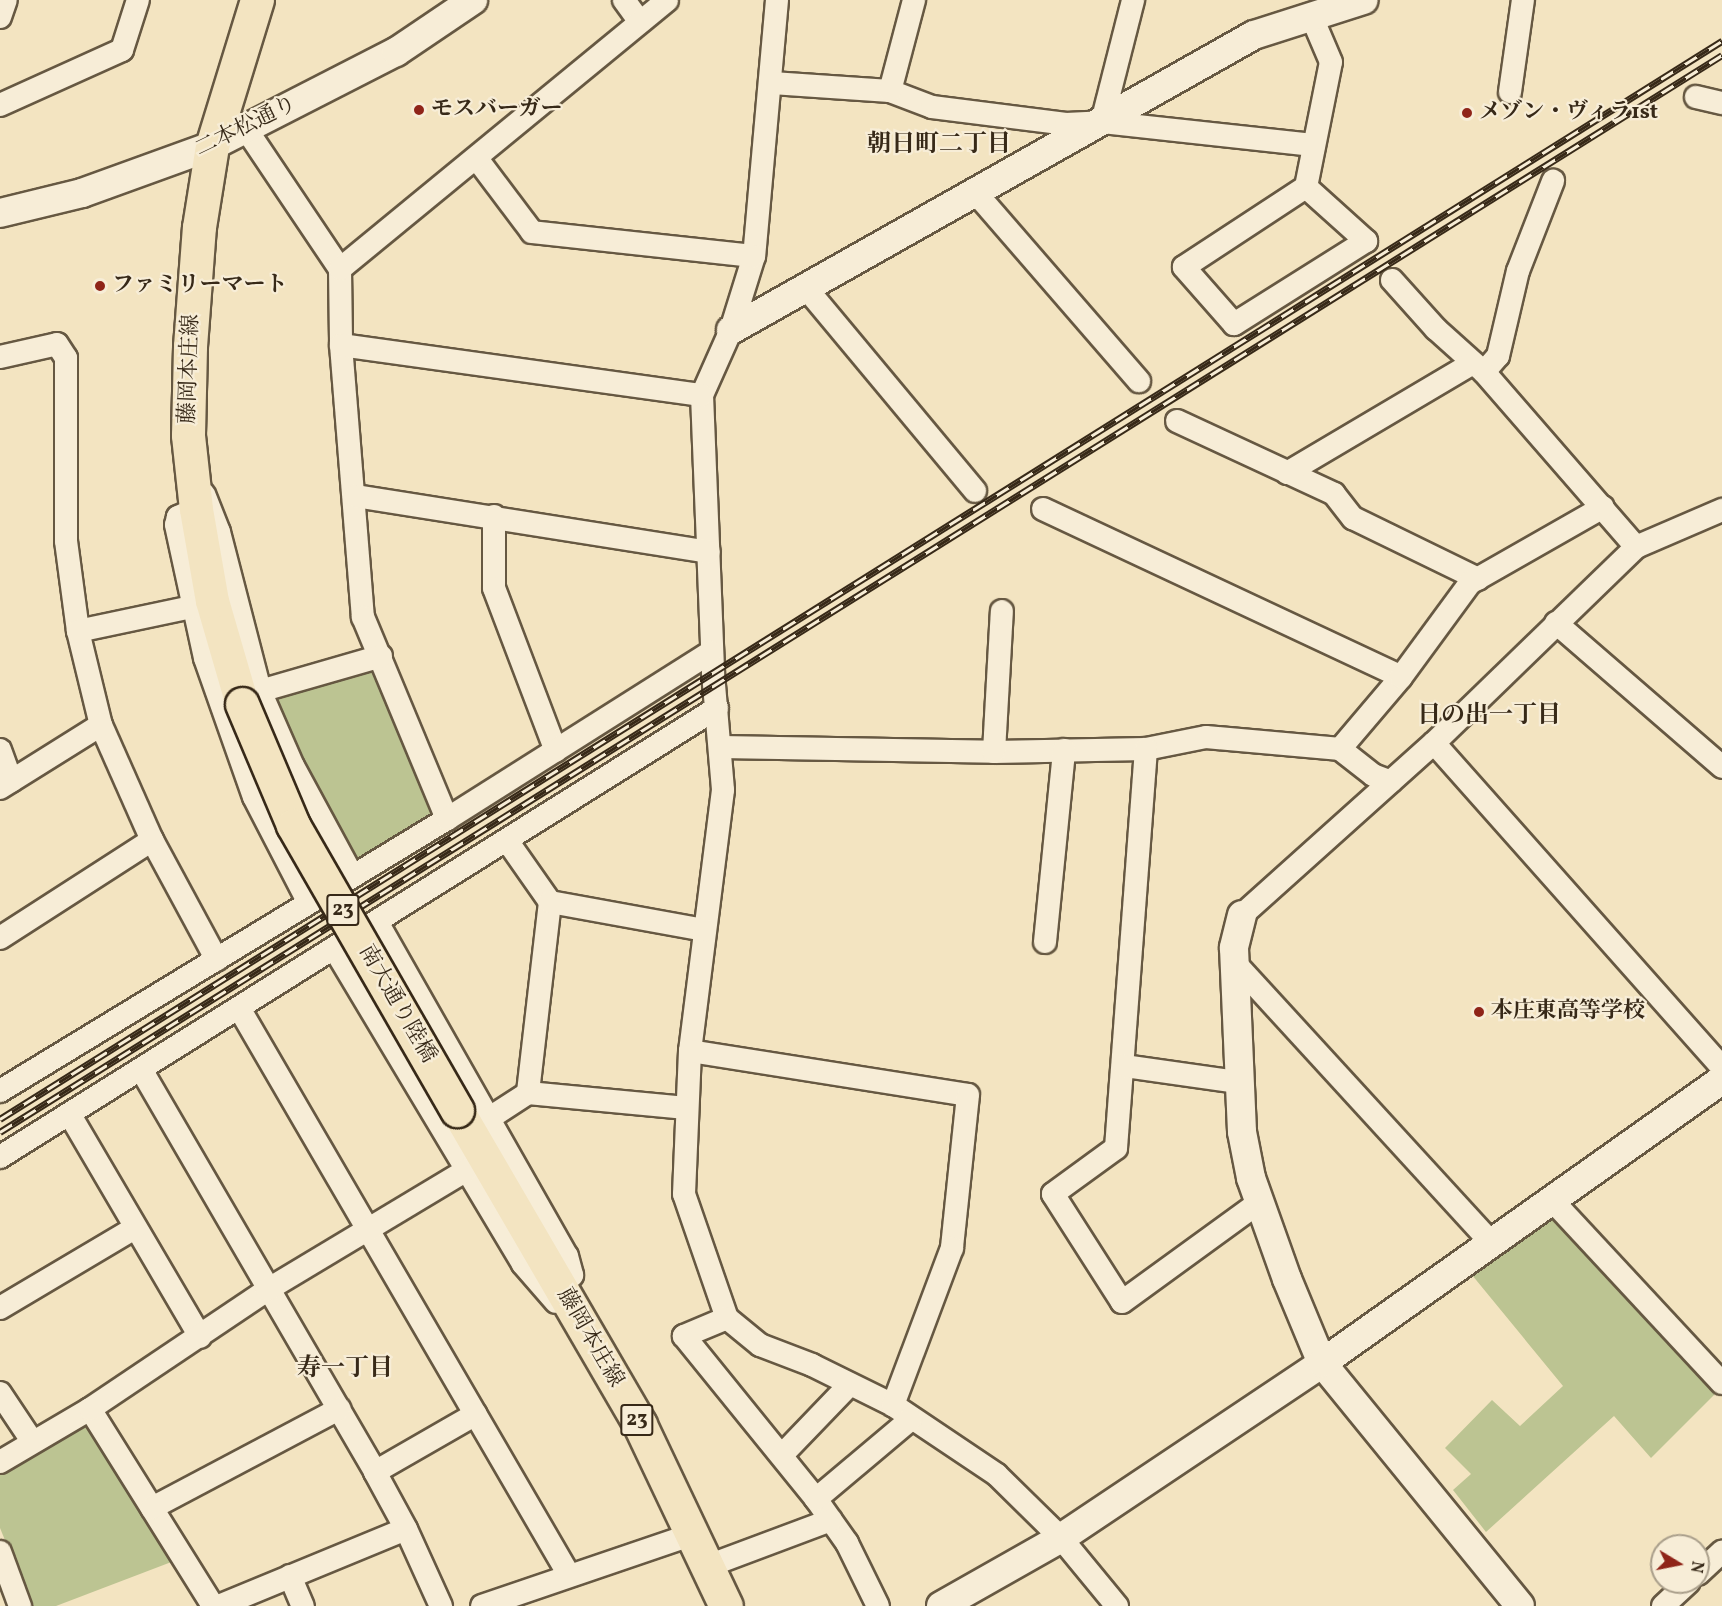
<!DOCTYPE html>
<html>
<head>
<meta charset="utf-8">
<style>
  body { margin:0 }
  #map { position:relative; width:1722px; height:1606px; overflow:hidden; background:#f3e4c1; font-family:Vollkorn,"Noto Serif JP",serif }
  div>[style] { position:absolute }
  .green>* { inset:0; background:#bcc492 }
  .roads { filter:drop-shadow(2px 0 #665842) drop-shadow(-2px 0 #665842) drop-shadow(0 2px #665842) drop-shadow(0 -2px #665842) }
  .minor>* { height:22px; margin:-11px; padding:0 11px; transform-origin:11px; border-radius:11px; background:#f7edd7 }
  .tertiary>* { height:28px; margin:-14px; padding:0 14px; transform-origin:14px; border-radius:14px; background:#f7edd7 }
  .primary>* { height:33px; margin:-16.5px; padding:0 16.5px; transform-origin:16.5px; border-radius:16.5px; background:#f3e4c1 }
  .rail>* { height:7px; margin-top:-3.5px; transform-origin:0; background:repeating-linear-gradient(90deg,#f7edd7 0 14px,#372918 0 28px); box-sizing:border-box; border-block:2px solid #372918 }
  .bridges { filter:drop-shadow(2px 0 #372918) drop-shadow(-2px 0 #372918) drop-shadow(0 2px #372918) drop-shadow(0 -2px #372918) }
  .primary-bridge>* { height:33px; margin:-16.5px; padding:0 16.5px; transform-origin:16.5px; border-radius:16.5px; background:#f3e4c1 }
  .dots>* { width:16px; height:16px; translate:-50% -50%; box-sizing:border-box; border:3px solid #f7edd7; border-radius:50% }
  span { translate:-50% -50%; white-space:nowrap; text-align:center; line-height:1.15; -webkit-text-stroke:4.5px #f7edd7; paint-order:stroke }
  .shield-label span { padding:2px 4px; background:#f7edd7; border:2px solid; border-radius:4px; -webkit-text-stroke-width:0 }
  .shield-label { font-size:21px; color:#372918; font-weight:700 }
  .poi-label { font-size:22px; color:#372918; font-weight:700 }
  .left { translate:0 -50%; text-align:left }
  .street-label { font-size:22px; color:#372918 }
  .neighbourhood-label { font-size:24px; color:#372918; font-weight:700 }
  .north { position:absolute; left:1650px; top:1534px; width:60px; height:60px; box-sizing:border-box; background:#f7edd7; border:2px solid #aa9f8b; border-radius:50%; rotate:100deg; font-size:16px; font-weight:700; line-height:24px; text-align:center; color:#372918 }
  .north::after { content:''; display:block; margin:auto; width:21px; height:27px; background:#8f2418; clip-path:polygon(50% 0,100% 100%,50% 72%,0 100%) }
</style>
</head>
<body>
<div id="map">
  <div class="green">
    <i style="clip-path:polygon(374px 668px,436px 807px,433px 815px,360px 861px,350px 858px,319px 807px,275px 700px,277px 695px)"></i>
    <i style="clip-path:polygon(1554px 1214px,1716px 1393px,1651px 1458px,1614px 1416px,1486px 1532px,1453px 1490px,1471px 1474px,1445px 1448px,1492px 1400px,1520px 1426px,1563px 1386px,1472px 1275px)"></i>
    <i style="clip-path:polygon(84px 1422px,89px 1425px,174px 1561px,56px 1606px,32px 1606px,0 1528px,0 1473px)"></i>
  </div>
  <div class="roads">
    <div class="minor">
      <i style="left:624px;top:0;width:27px;rotate:54deg"></i>
      <i style="left:777px;top:0;width:257px;rotate:95.1deg"></i>
      <i style="left:754px;top:256px;width:77px;rotate:107.3deg"></i>
      <i style="left:731px;top:330px;width:71px;rotate:114deg"></i>
      <i style="left:702px;top:395px;width:278px;rotate:87.7deg"></i>
      <i style="left:713px;top:673px;width:117px;rotate:85.1deg"></i>
      <i style="left:723px;top:790px;width:263px;rotate:97.2deg"></i>
      <i style="left:690px;top:1051px;width:143px;rotate:92.4deg"></i>
      <i style="left:684px;top:1194px;width:131px;rotate:70.9deg"></i>
      <i style="left:727px;top:1318px;width:43px;rotate:39.3deg"></i>
      <i style="left:760px;top:1345px;width:56px;rotate:21deg"></i>
      <i style="left:812px;top:1365px;width:90px;rotate:26.3deg"></i>
      <i style="left:893px;top:1405px;width:125px;rotate:33.9deg"></i>
      <i style="left:997px;top:1475px;width:90px;rotate:44.5deg"></i>
      <i style="left:1061px;top:1538px;width:88px;rotate:50.5deg"></i>
      <i style="left:0;top:17px;width:18px;rotate:-71deg"></i>
      <i style="left:772px;top:83px;width:118px;rotate:3.9deg"></i>
      <i style="left:890px;top:91px;width:45px;rotate:20.9deg"></i>
      <i style="left:932px;top:107px;width:135px;rotate:7.2deg"></i>
      <i style="left:1066px;top:124px;width:36px;rotate:-3deg"></i>
      <i style="left:1102px;top:122px;width:213px;rotate:6.2deg"></i>
      <i style="left:890px;top:91px;width:94px;rotate:-75.2deg"></i>
      <i style="left:1510px;top:92px;width:93px;rotate:-82deg"></i>
      <i style="left:1696px;top:97px;width:27px;rotate:13deg"></i>
      <i style="left:0;top:105px;width:134px;rotate:-24.3deg"></i>
      <i style="left:122px;top:50px;width:52px;rotate:-72.3deg"></i>
      <i style="left:1102px;top:122px;width:126px;rotate:-75.7deg"></i>
      <i style="left:246px;top:129px;width:169px;rotate:56.1deg"></i>
      <i style="left:340px;top:269px;width:76px;rotate:89.2deg"></i>
      <i style="left:341px;top:345px;width:273px;rotate:85.4deg"></i>
      <i style="left:363px;top:617px;width:219px;rotate:67.4deg"></i>
      <i style="left:477px;top:159px;width:91px;rotate:53deg"></i>
      <i style="left:532px;top:232px;width:223px;rotate:6.2deg"></i>
      <i style="left:1306px;top:187px;width:81px;rotate:42deg"></i>
      <i style="left:1366px;top:241px;width:156px;rotate:147.8deg"></i>
      <i style="left:1234px;top:324px;width:76px;rotate:-131.3deg"></i>
      <i style="left:1184px;top:267px;width:146px;rotate:-33.3deg"></i>
      <i style="left:1306px;top:187px;width:127px;rotate:-78.7deg"></i>
      <i style="left:1331px;top:62px;width:51px;rotate:-113.1deg"></i>
      <i style="left:976px;top:193px;width:249px;rotate:49.1deg"></i>
      <i style="left:340px;top:269px;width:423px;rotate:-39.4deg"></i>
      <i style="left:1392px;top:280px;width:66px;rotate:48.1deg"></i>
      <i style="left:1436px;top:329px;width:64px;rotate:41.9deg"></i>
      <i style="left:1484px;top:372px;width:232px;rotate:49deg"></i>
      <i style="left:806px;top:288px;width:264px;rotate:50.2deg"></i>
      <i style="left:341px;top:345px;width:364px;rotate:7.9deg"></i>
      <i style="left:0;top:357px;width:58px;rotate:-12.8deg"></i>
      <i style="left:57px;top:344px;width:17px;rotate:57deg"></i>
      <i style="left:66px;top:358px;width:183px;rotate:90deg"></i>
      <i style="left:66px;top:541px;width:91px;rotate:82.4deg"></i>
      <i style="left:78px;top:631px;width:97px;rotate:76.3deg"></i>
      <i style="left:101px;top:725px;width:126px;rotate:66.1deg"></i>
      <i style="left:152px;top:840px;width:136px;rotate:61.6deg"></i>
      <i style="left:1484px;top:372px;width:21px;rotate:-49deg"></i>
      <i style="left:1498px;top:356px;width:87px;rotate:-76.8deg"></i>
      <i style="left:1518px;top:271px;width:97px;rotate:-68.7deg"></i>
      <i style="left:1177px;top:421px;width:173px;rotate:24.9deg"></i>
      <i style="left:1334px;top:494px;width:31px;rotate:52deg"></i>
      <i style="left:1353px;top:518px;width:139px;rotate:26deg"></i>
      <i style="left:1287px;top:473px;width:214px;rotate:-30.6deg"></i>
      <i style="left:204px;top:494px;width:41px;rotate:68.5deg"></i>
      <i style="left:219px;top:532px;width:164px;rotate:75.5deg"></i>
      <i style="left:260px;top:691px;width:82px;rotate:66.3deg"></i>
      <i style="left:293px;top:766px;width:124px;rotate:61.6deg"></i>
      <i style="left:356px;top:496px;width:357px;rotate:9deg"></i>
      <i style="left:196px;top:509px;width:20px;rotate:156deg"></i>
      <i style="left:178px;top:517px;width:8px;rotate:104deg"></i>
      <i style="left:176px;top:525px;width:136px;rotate:77.7deg"></i>
      <i style="left:205px;top:658px;width:147px;rotate:70.6deg"></i>
      <i style="left:254px;top:797px;width:117px;rotate:62.6deg"></i>
      <i style="left:1043px;top:509px;width:395px;rotate:25.1deg"></i>
      <i style="left:494px;top:516px;width:72px;rotate:90deg"></i>
      <i style="left:494px;top:588px;width:174px;rotate:69.2deg"></i>
      <i style="left:1556px;top:623px;width:220px;rotate:40.9deg"></i>
      <i style="left:78px;top:631px;width:116px;rotate:-11.9deg"></i>
      <i style="left:260px;top:691px;width:126px;rotate:-16.1deg"></i>
      <i style="left:1434px;top:743px;width:433px;rotate:48.4deg"></i>
      <i style="left:721px;top:747px;width:273px;rotate:1deg"></i>
      <i style="left:994px;top:752px;width:152px;rotate:-1.1deg"></i>
      <i style="left:1146px;top:749px;width:61px;rotate:-11.3deg"></i>
      <i style="left:1206px;top:737px;width:135px;rotate:5.1deg"></i>
      <i style="left:1340px;top:749px;width:42px;rotate:38.2deg"></i>
      <i style="left:1373px;top:775px;width:19px;rotate:21deg"></i>
      <i style="left:1146px;top:749px;width:400px;rotate:94.3deg"></i>
      <i style="left:1116px;top:1148px;width:78px;rotate:143.9deg"></i>
      <i style="left:1053px;top:1194px;width:128px;rotate:57.4deg"></i>
      <i style="left:1122px;top:1302px;width:172px;rotate:-36deg"></i>
      <i style="left:1340px;top:749px;width:94px;rotate:-49.7deg"></i>
      <i style="left:1401px;top:677px;width:117px;rotate:-53.7deg"></i>
      <i style="left:1470px;top:583px;width:153px;rotate:-29.7deg"></i>
      <i style="left:0;top:750px;width:33px;rotate:70deg"></i>
      <i style="left:994px;top:752px;width:141px;rotate:-86.8deg"></i>
      <i style="left:0;top:788px;width:119px;rotate:-32deg"></i>
      <i style="left:508px;top:842px;width:73px;rotate:55deg"></i>
      <i style="left:550px;top:902px;width:192px;rotate:96.6deg"></i>
      <i style="left:550px;top:902px;width:157px;rotate:10.3deg"></i>
      <i style="left:1242px;top:915px;width:258px;rotate:-41.9deg"></i>
      <i style="left:1434px;top:743px;width:281px;rotate:-44.1deg"></i>
      <i style="left:1636px;top:547px;width:94px;rotate:-23.3deg"></i>
      <i style="left:377px;top:922px;width:384px;rotate:60.4deg"></i>
      <i style="left:567px;top:1256px;width:20px;rotate:75deg"></i>
      <i style="left:572px;top:1275px;width:16px;rotate:133deg"></i>
      <i style="left:0;top:938px;width:181px;rotate:-32.8deg"></i>
      <i style="left:1045px;top:942px;width:193px;rotate:-84.3deg"></i>
      <i style="left:334px;top:948px;width:368px;rotate:59.1deg"></i>
      <i style="left:523px;top:1264px;width:50px;rotate:49deg"></i>
      <i style="left:1235px;top:963px;width:379px;rotate:47.5deg"></i>
      <i style="left:239px;top:1008px;width:656px;rotate:59.8deg"></i>
      <i style="left:690px;top:1051px;width:281px;rotate:9deg"></i>
      <i style="left:968px;top:1095px;width:154px;rotate:96deg"></i>
      <i style="left:952px;top:1248px;width:168px;rotate:110.6deg"></i>
      <i style="left:1124px;top:1066px;width:115px;rotate:8deg"></i>
      <i style="left:142px;top:1071px;width:464px;rotate:59.8deg"></i>
      <i style="left:375px;top:1472px;width:65px;rotate:61.5deg"></i>
      <i style="left:406px;top:1529px;width:85px;rotate:65.6deg"></i>
      <i style="left:0;top:1091px;width:523px;rotate:-31.32deg"></i>
      <i style="left:447px;top:819px;width:312px;rotate:-32.3deg"></i>
      <i style="left:70px;top:1115px;width:257px;rotate:59.6deg"></i>
      <i style="left:488px;top:1119px;width:48px;rotate:-33deg"></i>
      <i style="left:528px;top:1093px;width:159px;rotate:5.4deg"></i>
      <i style="left:0;top:1157px;width:846px;rotate:-32.06deg"></i>
      <i style="left:1551px;top:1199px;width:251px;rotate:47.1deg"></i>
      <i style="left:0;top:1308px;width:157px;rotate:-30.7deg"></i>
      <i style="left:727px;top:1318px;width:47px;rotate:157.3deg"></i>
      <i style="left:684px;top:1336px;width:210px;rotate:51deg"></i>
      <i style="left:816px;top:1499px;width:54px;rotate:54.8deg"></i>
      <i style="left:847px;top:1543px;width:70px;rotate:63.8deg"></i>
      <i style="left:0;top:1393px;width:58px;rotate:56.3deg"></i>
      <i style="left:90px;top:1409px;width:232px;rotate:58deg"></i>
      <i style="left:782px;top:1455px;width:98px;rotate:-46.2deg"></i>
      <i style="left:0;top:1462px;width:104px;rotate:-30.5deg"></i>
      <i style="left:90px;top:1409px;width:213px;rotate:-33.9deg"></i>
      <i style="left:267px;top:1290px;width:233px;rotate:-31deg"></i>
      <i style="left:375px;top:1472px;width:116px;rotate:-29.9deg"></i>
      <i style="left:816px;top:1499px;width:124px;rotate:-40.1deg"></i>
      <i style="left:152px;top:1508px;width:212px;rotate:-27.9deg"></i>
      <i style="left:0;top:1552px;width:58px;rotate:69.7deg"></i>
      <i style="left:708px;top:1566px;width:131px;rotate:-20.5deg"></i>
      <i style="left:1698px;top:1574px;width:33px;rotate:-43deg"></i>
      <i style="left:290px;top:1576px;width:33px;rotate:67deg"></i>
      <i style="left:219px;top:1606px;width:202px;rotate:-22.4deg"></i>
      <i style="left:482px;top:1606px;width:223px;rotate:-18.8deg"></i>
      <i style="left:1663px;top:1606px;width:35px;rotate:-43deg"></i>
    </div>
    <div class="tertiary">
      <i style="left:0;top:213px;width:84px;rotate:-13.7deg"></i>
      <i style="left:82px;top:193px;width:138px;rotate:-19.9deg"></i>
      <i style="left:212px;top:146px;width:207px;rotate:-27.1deg"></i>
      <i style="left:396px;top:52px;width:93px;rotate:-34deg"></i>
      <i style="left:731px;top:330px;width:600px;rotate:-29.43deg"></i>
      <i style="left:1254px;top:35px;width:115px;rotate:-17.7deg"></i>
      <i style="left:1242px;top:915px;width:34px;rotate:104deg"></i>
      <i style="left:1234px;top:948px;width:184px;rotate:87.5deg"></i>
      <i style="left:1242px;top:1132px;width:47px;rotate:78.9deg"></i>
      <i style="left:1251px;top:1178px;width:107px;rotate:70.4deg"></i>
      <i style="left:1287px;top:1279px;width:91px;rotate:67.4deg"></i>
      <i style="left:1322px;top:1363px;width:313px;rotate:50.8deg"></i>
      <i style="left:941px;top:1606px;width:138px;rotate:-29.5deg"></i>
      <i style="left:1061px;top:1538px;width:314px;rotate:-33.8deg"></i>
      <i style="left:1322px;top:1363px;width:490px;rotate:-35.3deg"></i>
    </div>
    <div class="primary">
      <i style="left:242px;top:704px;width:107px;rotate:-106.2deg"></i>
      <i style="left:212px;top:601px;width:93px;rotate:-99.9deg"></i>
      <i style="left:196px;top:509px;width:74px;rotate:-96.2deg"></i>
      <i style="left:188px;top:435px;width:89px;rotate:-88.7deg"></i>
      <i style="left:190px;top:346px;width:119px;rotate:-85.7deg"></i>
      <i style="left:199px;top:227px;width:82px;rotate:-80.9deg"></i>
      <i style="left:212px;top:146px;width:153px;rotate:-72.9deg"></i>
      <i style="left:457px;top:1110px;width:364px;rotate:59.8deg"></i>
      <i style="left:640px;top:1425px;width:200px;rotate:64.6deg"></i>
    </div>
  </div>
  <div class="rail">
    <i style="left:0;top:1119px;width:2032px;rotate:-32.05deg"></i>
    <i style="left:0;top:1132px;width:2031px;rotate:-32.02deg"></i>
  </div>
  <div class="bridges">
    <div class="primary-bridge">
      <i style="left:242px;top:704px;width:131px;rotate:67.1deg"></i>
      <i style="left:293px;top:825px;width:329px;rotate:60.1deg"></i>
    </div>
  </div>
  <div class="dots">
    <i style="left:419px;top:110px;background:#8f2418"></i>
    <i style="left:1467px;top:113px;background:#8f2418"></i>
    <i style="left:100px;top:286px;background:#8f2418"></i>
    <i style="left:1479px;top:1012px;background:#8f2418"></i>
  </div>
  <div class="shield-label">
    <span style="left:343px;top:910px">23</span>
    <span style="left:637px;top:1420px">23</span>
  </div>
  <div class="poi-label">
    <span class="left" style="left:431px;top:110px">モスバーガー</span>
    <span class="left" style="left:1479px;top:113px">メゾン・ヴィラ1st</span>
    <span class="left" style="left:112px;top:286px">ファミリーマート</span>
    <span class="left" style="left:1491px;top:1012px">本庄東高等学校</span>
  </div>
  <div class="street-label">
    <span style="left:246px;top:127px;rotate:-26deg">二本松通り</span>
    <span style="left:190px;top:369px;rotate:-88deg">藤岡本庄線</span>
    <span style="left:397px;top:1004px;rotate:60deg">南大通り陸橋</span>
    <span style="left:590px;top:1338px;rotate:60deg">藤岡本庄線</span>
  </div>
  <div class="neighbourhood-label">
    <span style="left:939px;top:146px">朝日町二丁目</span>
    <span style="left:1489px;top:717px">日の出一丁目</span>
    <span style="left:345px;top:1370px">寿一丁目</span>
  </div>
  <div class="north">N</div>
</div>
</body>
</html>
